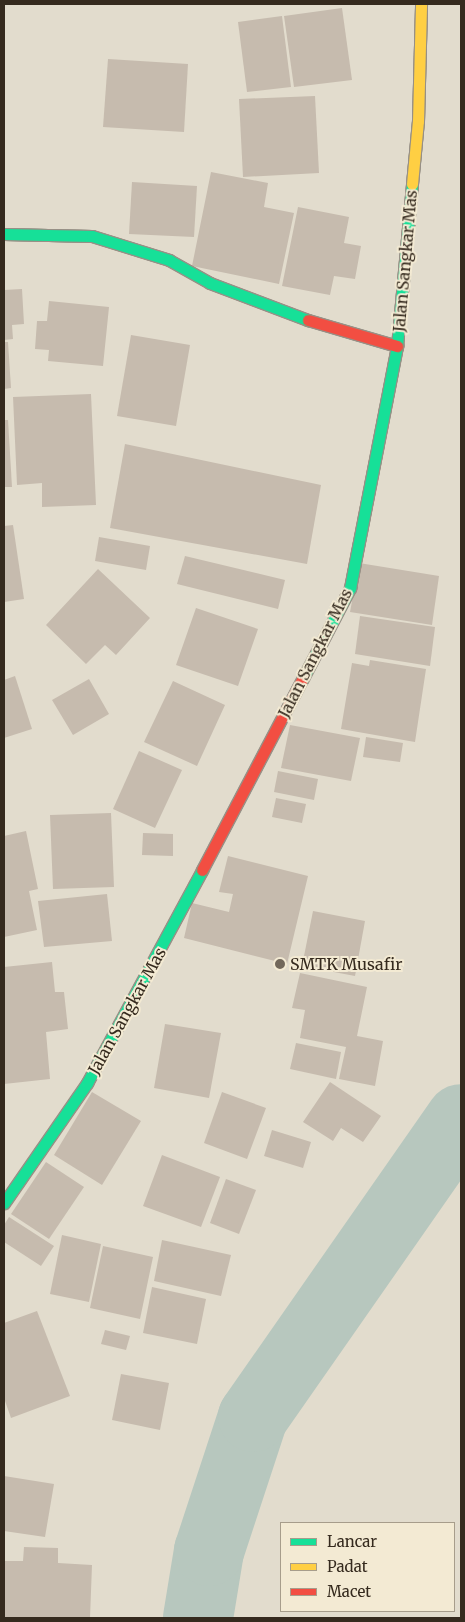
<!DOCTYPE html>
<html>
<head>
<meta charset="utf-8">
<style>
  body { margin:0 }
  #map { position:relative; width:465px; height:1622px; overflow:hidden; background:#e2dccd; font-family:Merriweather,serif }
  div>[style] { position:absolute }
  .river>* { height:70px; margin:-35px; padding:0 35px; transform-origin:35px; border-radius:35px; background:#b7c7be }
  .building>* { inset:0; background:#c6bbae }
  .roads { filter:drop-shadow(1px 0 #979086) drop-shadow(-1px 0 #979086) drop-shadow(0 1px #979086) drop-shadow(0 -1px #979086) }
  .fast>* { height:11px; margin:-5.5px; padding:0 5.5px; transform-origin:5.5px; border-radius:5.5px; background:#16e098 }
  .slow>* { height:11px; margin:-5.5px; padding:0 5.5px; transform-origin:5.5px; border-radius:5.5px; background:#ffcf43 }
  .jam>* { height:11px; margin:-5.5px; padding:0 5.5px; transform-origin:5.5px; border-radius:5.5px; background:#f24e42 }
  .dots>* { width:14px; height:14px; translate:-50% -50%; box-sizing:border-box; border:2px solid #f3ead3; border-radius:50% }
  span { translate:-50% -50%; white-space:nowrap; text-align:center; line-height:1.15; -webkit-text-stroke:4px #f3ead3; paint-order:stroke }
  .street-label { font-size:16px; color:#352a1e }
  .poi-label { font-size:16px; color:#352a1e }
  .left { translate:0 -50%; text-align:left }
  .frame { position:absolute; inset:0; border:5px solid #352a1e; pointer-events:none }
  .legend { position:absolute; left:280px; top:1522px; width:175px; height:90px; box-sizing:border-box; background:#f3ead3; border:1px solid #a79d8b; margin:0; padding:6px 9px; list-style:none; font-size:15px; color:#352a1e }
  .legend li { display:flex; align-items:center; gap:10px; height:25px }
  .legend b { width:25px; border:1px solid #a79d8b }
</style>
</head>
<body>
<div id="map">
  <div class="river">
    <i style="left:198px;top:1618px;width:68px;rotate:-80.7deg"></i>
    <i style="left:209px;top:1551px;width:141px;rotate:-71.8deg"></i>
    <i style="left:253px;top:1417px;width:363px;rotate:-55.1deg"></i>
  </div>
  <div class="building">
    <i style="clip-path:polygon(342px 8px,352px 80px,294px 87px,284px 16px)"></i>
    <i style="clip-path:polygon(282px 16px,291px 87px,247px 92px,238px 22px)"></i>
    <i style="clip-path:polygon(108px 59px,188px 64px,184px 132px,103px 127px)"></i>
    <i style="clip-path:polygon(315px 96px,319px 173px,243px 177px,239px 99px)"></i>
    <i style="clip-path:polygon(211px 172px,268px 183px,264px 207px,294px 213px,279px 284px,192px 266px)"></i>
    <i style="clip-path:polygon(132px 182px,197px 186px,194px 237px,129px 234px)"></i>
    <i style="clip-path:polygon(298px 207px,349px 217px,344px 243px,361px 246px,355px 279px,334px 276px,330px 295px,282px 286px)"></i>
    <i style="clip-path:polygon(22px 289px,24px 324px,12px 325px,13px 339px,4px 340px,4px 290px)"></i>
    <i style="clip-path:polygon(49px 301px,109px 307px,103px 366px,48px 361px,49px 350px,35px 349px,37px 321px,47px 321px)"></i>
    <i style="clip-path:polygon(131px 335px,190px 345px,176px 426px,117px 416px)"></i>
    <i style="clip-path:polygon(4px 342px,8px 342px,11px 388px,4px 389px)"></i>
    <i style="clip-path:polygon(91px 394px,96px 505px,42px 507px,42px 483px,17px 485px,13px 397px)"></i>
    <i style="clip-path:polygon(4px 420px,8px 420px,12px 487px,4px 487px)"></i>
    <i style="clip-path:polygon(125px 444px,321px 485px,307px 564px,110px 528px)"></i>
    <i style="clip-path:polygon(13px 525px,24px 599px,4px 602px,4px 526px)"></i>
    <i style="clip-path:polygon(99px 537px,150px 546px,146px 570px,95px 561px)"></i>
    <i style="clip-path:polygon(185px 556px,285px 580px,278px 609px,177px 584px)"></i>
    <i style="clip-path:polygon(359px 563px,439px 576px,432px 625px,350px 612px)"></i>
    <i style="clip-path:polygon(98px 569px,150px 618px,116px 655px,105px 645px,86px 664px,46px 625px)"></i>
    <i style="clip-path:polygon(196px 608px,258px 629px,238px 686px,176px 665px)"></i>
    <i style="clip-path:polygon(360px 616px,435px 627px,430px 666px,355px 654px)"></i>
    <i style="clip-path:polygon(370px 660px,426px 669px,415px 742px,341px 729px,352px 663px,369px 666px)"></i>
    <i style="clip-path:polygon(15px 676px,32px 729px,4px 738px,4px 680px)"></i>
    <i style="clip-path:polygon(89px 679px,109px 714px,73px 735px,52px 700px)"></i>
    <i style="clip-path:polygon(173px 681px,225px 705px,197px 766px,144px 742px)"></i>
    <i style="clip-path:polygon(290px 725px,360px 738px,351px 781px,281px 768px)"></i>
    <i style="clip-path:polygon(366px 737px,403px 743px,400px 762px,363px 757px)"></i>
    <i style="clip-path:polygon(139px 751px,182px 770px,155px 828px,113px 809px)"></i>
    <i style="clip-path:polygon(278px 771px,318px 779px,314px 800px,274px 792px)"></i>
    <i style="clip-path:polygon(276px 798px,306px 804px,302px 823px,272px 817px)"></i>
    <i style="clip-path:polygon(111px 813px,114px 887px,53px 889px,50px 815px)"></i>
    <i style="clip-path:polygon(26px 831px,38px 889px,29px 891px,37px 930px,4px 937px,4px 836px)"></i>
    <i style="clip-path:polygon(143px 833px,173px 834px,173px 856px,142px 855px)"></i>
    <i style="clip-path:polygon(228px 856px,308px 876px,287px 964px,184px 938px,192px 903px,229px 912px,233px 894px,219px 892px)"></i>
    <i style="clip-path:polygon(107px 894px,112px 941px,44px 947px,38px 901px)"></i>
    <i style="clip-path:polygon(313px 911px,365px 921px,355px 976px,302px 966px)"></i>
    <i style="clip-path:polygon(52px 962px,55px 992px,64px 992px,68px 1029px,46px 1032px,50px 1079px,4px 1084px,4px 967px)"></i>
    <i style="clip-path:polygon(300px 973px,367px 987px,357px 1036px,383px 1041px,375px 1086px,339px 1079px,346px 1047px,300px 1038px,305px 1010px,292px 1008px)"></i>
    <i style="clip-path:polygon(165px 1024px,221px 1033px,209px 1098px,154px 1088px)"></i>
    <i style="clip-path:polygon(296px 1043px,341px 1052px,336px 1079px,290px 1069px)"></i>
    <i style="clip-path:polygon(330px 1082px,381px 1116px,363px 1142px,341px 1128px,333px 1141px,303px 1122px)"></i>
    <i style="clip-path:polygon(92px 1092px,141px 1121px,102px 1185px,54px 1155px)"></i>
    <i style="clip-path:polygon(222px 1092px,266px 1108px,247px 1159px,204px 1143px)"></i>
    <i style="clip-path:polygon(272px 1130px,311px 1142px,303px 1168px,264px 1156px)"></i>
    <i style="clip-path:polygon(162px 1155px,220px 1177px,201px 1227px,143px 1206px)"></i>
    <i style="clip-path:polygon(46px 1162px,84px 1187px,49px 1239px,11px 1214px)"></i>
    <i style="clip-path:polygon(226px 1179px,256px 1190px,239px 1234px,210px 1223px)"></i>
    <i style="clip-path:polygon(9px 1217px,54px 1246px,41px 1266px,4px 1242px,4px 1225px)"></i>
    <i style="clip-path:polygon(62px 1235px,101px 1244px,89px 1302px,50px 1294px)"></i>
    <i style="clip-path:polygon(162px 1240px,231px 1255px,221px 1296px,154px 1281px)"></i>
    <i style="clip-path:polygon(103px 1246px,153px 1257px,140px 1319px,90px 1308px)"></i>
    <i style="clip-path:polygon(152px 1287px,206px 1299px,197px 1344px,143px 1333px)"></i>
    <i style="clip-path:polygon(37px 1311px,70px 1396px,11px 1418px,4px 1398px,4px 1323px)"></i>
    <i style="clip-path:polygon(105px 1330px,130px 1336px,126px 1350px,101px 1344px)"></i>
    <i style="clip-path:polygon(121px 1374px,169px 1383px,160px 1430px,112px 1420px)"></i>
    <i style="clip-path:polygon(4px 1476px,54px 1484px,45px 1537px,4px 1531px)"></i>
    <i style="clip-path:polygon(24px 1547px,58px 1548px,58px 1563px,92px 1565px,90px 1618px,4px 1617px,4px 1561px,23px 1561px)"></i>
  </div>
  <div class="roads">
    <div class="fast">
      <i style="left:4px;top:234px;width:88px;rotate:1.3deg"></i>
      <i style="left:92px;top:236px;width:81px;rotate:17.3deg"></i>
      <i style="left:169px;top:260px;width:47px;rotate:29.3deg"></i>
      <i style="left:210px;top:283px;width:105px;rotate:20.7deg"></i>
      <i style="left:303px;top:678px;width:102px;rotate:-62.4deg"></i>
      <i style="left:350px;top:588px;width:247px;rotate:-79deg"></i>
      <i style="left:397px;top:346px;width:163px;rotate:-84.7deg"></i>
      <i style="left:4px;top:1203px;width:146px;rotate:-55.3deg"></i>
      <i style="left:87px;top:1083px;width:242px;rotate:-61.6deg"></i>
    </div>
    <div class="slow">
      <i style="left:412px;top:184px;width:63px;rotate:-84.6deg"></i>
      <i style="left:418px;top:121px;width:117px;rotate:-88.5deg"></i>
    </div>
    <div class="jam">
      <i style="left:308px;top:320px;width:93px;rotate:16.3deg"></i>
      <i style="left:202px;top:870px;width:217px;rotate:-62.3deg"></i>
    </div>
  </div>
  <div class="dots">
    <i style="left:280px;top:964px;background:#72685b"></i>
  </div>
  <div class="street-label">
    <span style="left:405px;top:261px;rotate:-85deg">Jalan Sangkar Mas</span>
    <span style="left:315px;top:653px;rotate:-63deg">Jalan Sangkar Mas</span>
    <span style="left:127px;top:1011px;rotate:-61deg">Jalan Sangkar Mas</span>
  </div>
  <div class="poi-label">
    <span class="left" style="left:290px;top:964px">SMTK Musafir</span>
  </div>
  <div class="frame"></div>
  <ul class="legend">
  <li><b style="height:6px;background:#16e098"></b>Lancar</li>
  <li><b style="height:6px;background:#ffcf43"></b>Padat</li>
  <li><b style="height:6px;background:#f24e42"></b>Macet</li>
  </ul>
</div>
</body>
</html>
